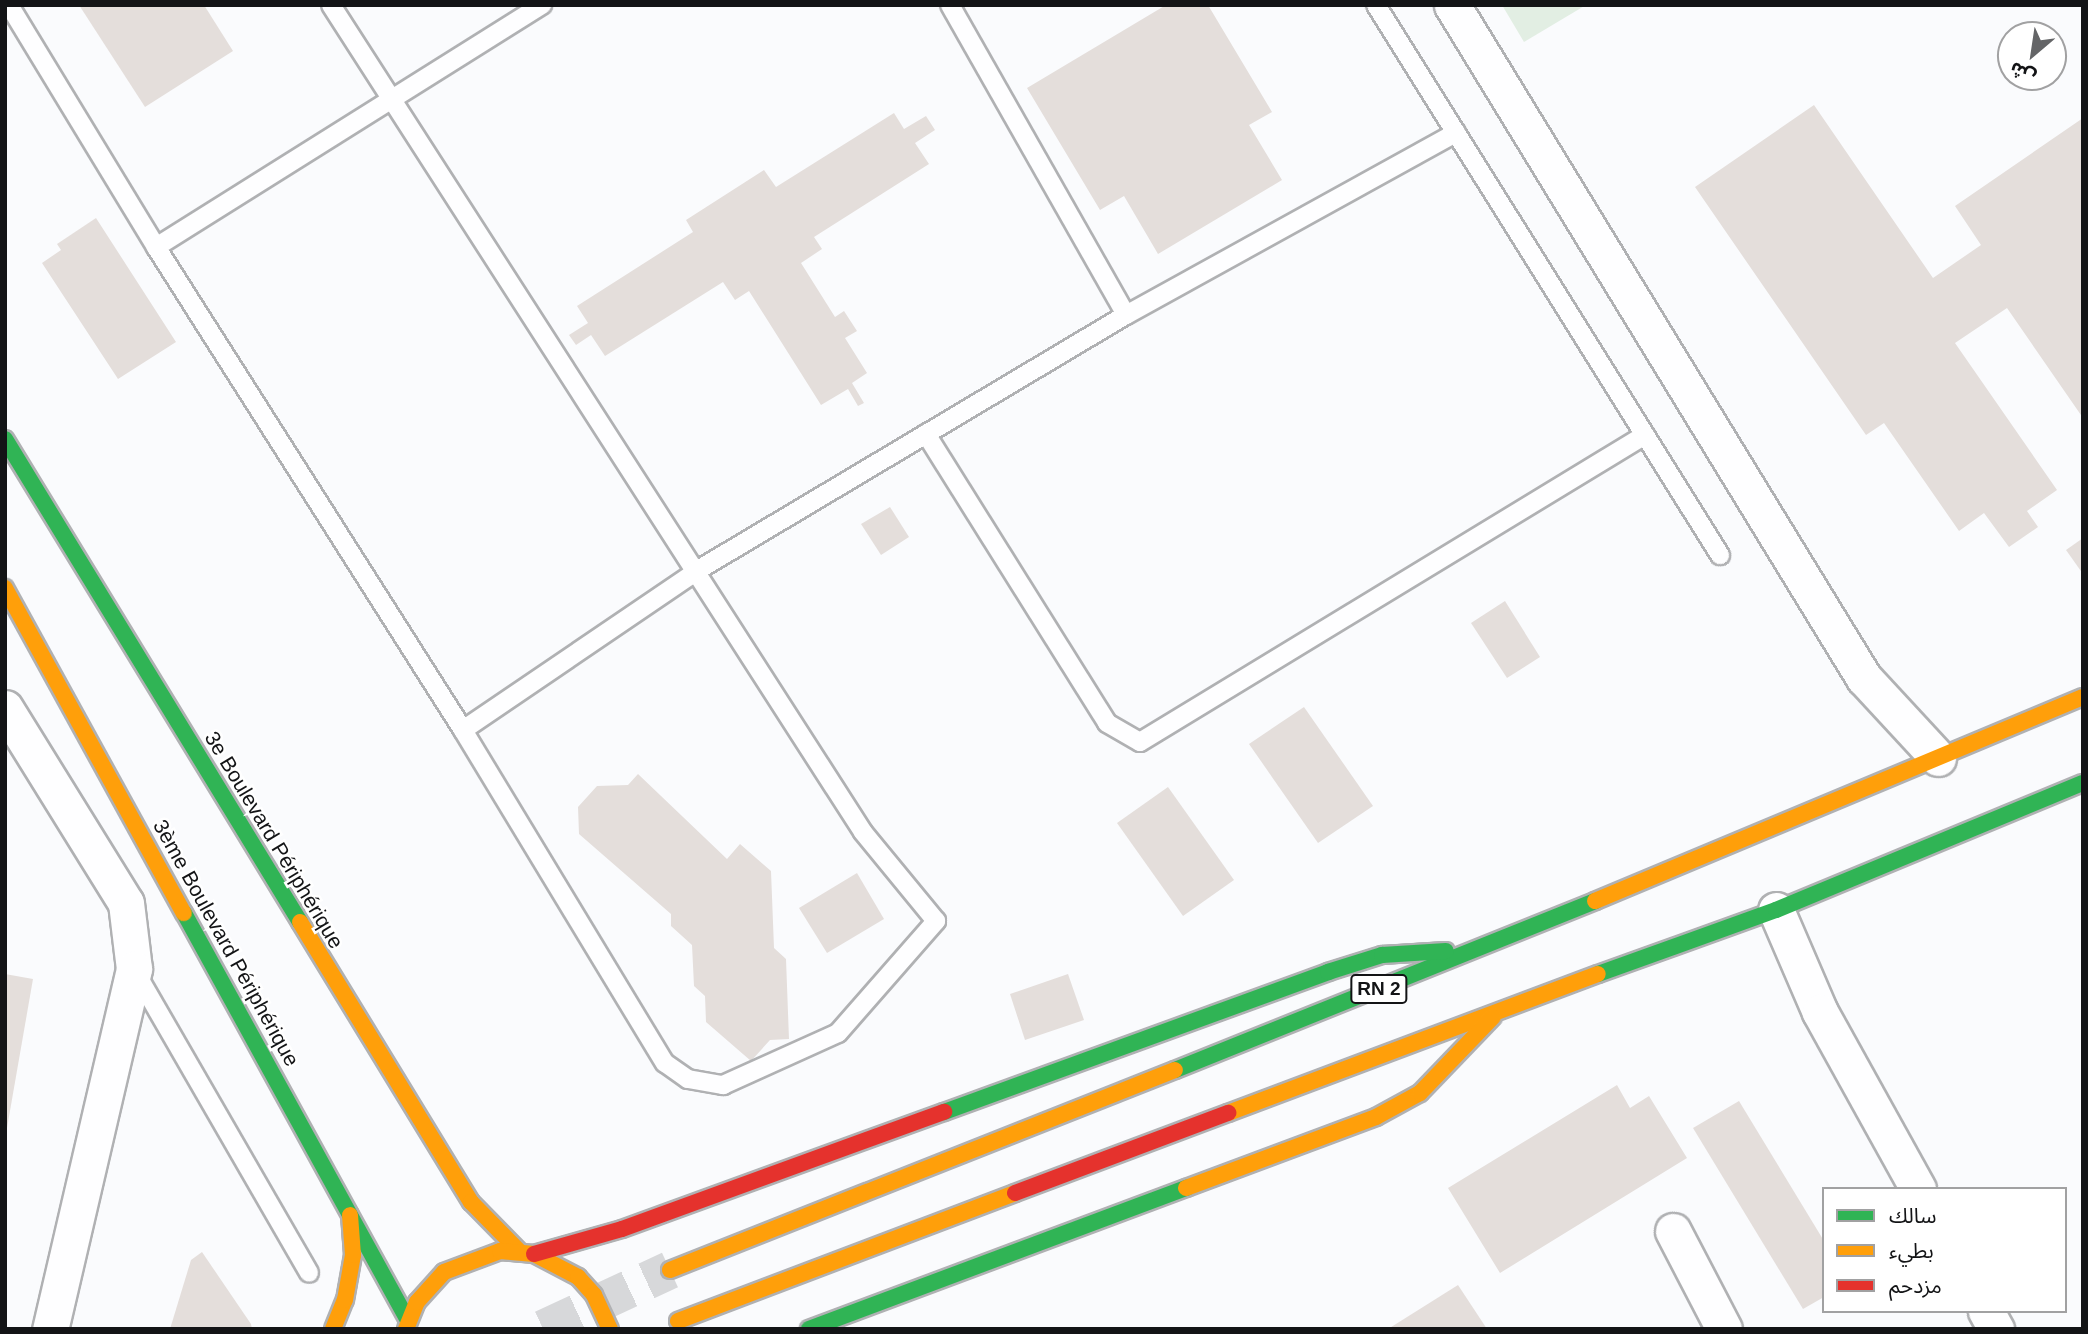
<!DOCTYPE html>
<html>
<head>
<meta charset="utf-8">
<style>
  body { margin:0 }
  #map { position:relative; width:2088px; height:1334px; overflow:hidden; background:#fafbfd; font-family:Helvetica,"Noto Sans Arabic",sans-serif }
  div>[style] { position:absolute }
  .green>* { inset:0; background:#e2eee3 }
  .building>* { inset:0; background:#e4dedb }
  .highway-tunnel>* { height:38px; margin-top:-19px; transform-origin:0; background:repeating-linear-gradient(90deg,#d7d8da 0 38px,transparent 0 57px) }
  .roads { filter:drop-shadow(2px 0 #b0b1b3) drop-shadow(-2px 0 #b0b1b3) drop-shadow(0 2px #b0b1b3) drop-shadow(0 -2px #b0b1b3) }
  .lane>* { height:18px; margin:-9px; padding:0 9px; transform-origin:9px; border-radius:9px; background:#fefeff }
  .street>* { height:35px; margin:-17.5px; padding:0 17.5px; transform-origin:17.5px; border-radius:17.5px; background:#fefeff }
  .fast>* { height:16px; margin:-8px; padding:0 8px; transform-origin:8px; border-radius:8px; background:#30b455 }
  .slow>* { height:16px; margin:-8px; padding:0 8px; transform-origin:8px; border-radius:8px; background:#ff9f0a }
  .jam>* { height:16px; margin:-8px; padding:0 8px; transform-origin:8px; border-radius:8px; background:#e5322d }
  span { translate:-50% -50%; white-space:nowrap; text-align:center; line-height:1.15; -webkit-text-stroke:5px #fff; paint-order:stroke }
  .shield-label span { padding:2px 5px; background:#fff; border:2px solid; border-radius:5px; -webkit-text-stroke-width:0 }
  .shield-label { font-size:19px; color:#131416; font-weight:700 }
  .street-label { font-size:21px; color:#131416 }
  .frame { position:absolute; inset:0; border:7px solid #131416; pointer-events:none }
  .legend { position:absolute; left:1822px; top:1187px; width:245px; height:126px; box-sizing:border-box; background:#fff; border:2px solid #a1a1a2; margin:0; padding:9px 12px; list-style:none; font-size:21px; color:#131416 }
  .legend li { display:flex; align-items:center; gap:14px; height:35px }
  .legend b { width:35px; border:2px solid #a1a1a2 }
  .north { position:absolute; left:1997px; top:21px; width:70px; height:70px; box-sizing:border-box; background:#fff; border:2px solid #a1a1a2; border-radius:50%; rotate:209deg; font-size:19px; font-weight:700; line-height:28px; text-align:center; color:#131416 }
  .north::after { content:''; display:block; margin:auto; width:24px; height:32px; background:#646567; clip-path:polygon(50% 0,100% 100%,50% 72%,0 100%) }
</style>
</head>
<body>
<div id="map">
  <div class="green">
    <i style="clip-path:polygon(1502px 5px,1586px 5px,1524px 42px)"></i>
  </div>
  <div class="building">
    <i style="clip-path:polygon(79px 5px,204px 5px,233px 51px,145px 107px)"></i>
    <i style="clip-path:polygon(1166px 5px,1208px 5px,1272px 112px,1249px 125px,1282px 180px,1158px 254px,1124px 196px,1100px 210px,1027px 88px)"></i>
    <i style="clip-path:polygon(1814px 105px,1933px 278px,1981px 245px,1955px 206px,2083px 118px,2083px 418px,2007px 308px,1955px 343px,2057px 490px,2027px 511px,2038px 527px,2009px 547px,1984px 513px,1959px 531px,1884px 423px,1866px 435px,1695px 187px)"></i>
    <i style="clip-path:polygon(894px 113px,904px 129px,926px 116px,935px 130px,915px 143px,929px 164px,814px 237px,822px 249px,801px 263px,835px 317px,844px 311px,857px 331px,845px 338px,867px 373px,852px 383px,864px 403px,858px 406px,848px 389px,821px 405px,749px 291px,735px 300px,723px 282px,605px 356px,591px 335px,576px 345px,569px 335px,588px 323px,577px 306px,693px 232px,686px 220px,764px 170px,776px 187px)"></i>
    <i style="clip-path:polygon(96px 218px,176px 342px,118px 379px,42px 263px,61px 250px,57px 244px)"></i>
    <i style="clip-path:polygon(890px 507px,909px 537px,881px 555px,861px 524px)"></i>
    <i style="clip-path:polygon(2083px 538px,2083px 574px,2066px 550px)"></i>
    <i style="clip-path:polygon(1505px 601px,1540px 657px,1507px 678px,1471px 623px)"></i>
    <i style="clip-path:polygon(1304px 707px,1373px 806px,1318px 843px,1249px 744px)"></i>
    <i style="clip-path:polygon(638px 774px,727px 859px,740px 844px,771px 871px,774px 948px,786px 959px,789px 1039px,770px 1040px,751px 1061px,706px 1022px,705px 996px,694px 986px,692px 945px,671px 926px,671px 914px,579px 834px,578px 807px,597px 786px,628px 785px)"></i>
    <i style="clip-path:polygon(1168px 787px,1234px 880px,1183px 916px,1117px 823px)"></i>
    <i style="clip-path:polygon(857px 873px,884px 919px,827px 953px,799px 908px)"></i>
    <i style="clip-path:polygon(5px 974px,33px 979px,7px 1128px,5px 1128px)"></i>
    <i style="clip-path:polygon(1068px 974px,1084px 1020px,1025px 1040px,1010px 994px)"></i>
    <i style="clip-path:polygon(1617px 1085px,1630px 1108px,1649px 1096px,1687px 1158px,1500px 1273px,1448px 1188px)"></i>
    <i style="clip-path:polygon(1739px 1101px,1824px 1241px,1824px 1297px,1803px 1309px,1693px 1128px)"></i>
    <i style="clip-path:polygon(202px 1252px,251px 1324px,252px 1329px,170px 1329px,191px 1260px)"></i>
    <i style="clip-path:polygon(1458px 1285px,1487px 1329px,1388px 1329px)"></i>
  </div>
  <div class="highway-tunnel">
    <i style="left:543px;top:1329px;width:140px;rotate:-24.9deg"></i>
  </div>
  <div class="roads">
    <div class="lane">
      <i style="left:9px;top:5px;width:283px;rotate:58.7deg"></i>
      <i style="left:156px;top:247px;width:572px;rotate:57.56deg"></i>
      <i style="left:463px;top:730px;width:389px;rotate:58.8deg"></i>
      <i style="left:665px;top:1063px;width:28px;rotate:35deg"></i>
      <i style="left:688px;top:1079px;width:36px;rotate:10deg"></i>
      <i style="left:723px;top:1085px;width:126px;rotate:-24.3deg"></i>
      <i style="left:838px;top:1033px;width:149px;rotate:-48.8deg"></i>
      <i style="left:936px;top:921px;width:115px;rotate:-129.4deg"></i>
      <i style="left:863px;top:832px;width:983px;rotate:-122.75deg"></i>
      <i style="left:950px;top:5px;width:356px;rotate:60.4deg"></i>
      <i style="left:1376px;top:5px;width:649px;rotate:57.98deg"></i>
      <i style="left:156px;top:247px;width:456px;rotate:-32.1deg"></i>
      <i style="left:926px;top:434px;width:341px;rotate:57.9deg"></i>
      <i style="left:1107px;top:723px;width:38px;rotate:30deg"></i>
      <i style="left:1140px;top:742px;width:591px;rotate:-31.3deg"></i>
      <i style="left:463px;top:730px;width:284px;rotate:-34.2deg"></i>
      <i style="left:698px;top:570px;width:498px;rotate:-30.8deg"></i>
      <i style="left:1126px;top:315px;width:377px;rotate:-28.9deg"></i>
      <i style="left:136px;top:973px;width:346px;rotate:60deg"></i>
    </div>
    <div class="street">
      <i style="left:1452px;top:5px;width:789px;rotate:58.53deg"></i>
      <i style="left:1864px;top:678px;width:109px;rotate:47.2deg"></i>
      <i style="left:5px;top:708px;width:229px;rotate:58.2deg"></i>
      <i style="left:126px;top:903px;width:66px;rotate:83.1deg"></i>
      <i style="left:134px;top:969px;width:370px;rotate:103.1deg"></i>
      <i style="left:1776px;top:910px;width:111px;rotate:66.7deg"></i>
      <i style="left:1820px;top:1012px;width:202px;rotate:61deg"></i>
      <i style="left:1673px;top:1231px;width:110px;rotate:62.5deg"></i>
      <i style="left:1986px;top:1311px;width:21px;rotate:61deg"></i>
    </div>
    <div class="fast">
      <i style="left:5px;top:439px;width:566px;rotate:58.58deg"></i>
      <i style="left:184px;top:913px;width:465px;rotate:61.2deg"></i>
      <i style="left:1598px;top:974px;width:189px;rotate:-19.8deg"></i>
      <i style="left:1776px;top:910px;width:332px;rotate:-22.5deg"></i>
      <i style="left:1175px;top:1070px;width:453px;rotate:-21.9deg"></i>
      <i style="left:944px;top:1112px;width:409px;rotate:-20deg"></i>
      <i style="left:1328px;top:972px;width:57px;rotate:-17.5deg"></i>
      <i style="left:1382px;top:955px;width:64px;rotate:-3.6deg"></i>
      <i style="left:809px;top:1329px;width:403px;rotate:-20.5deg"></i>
    </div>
    <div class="slow">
      <i style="left:5px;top:588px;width:371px;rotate:61.2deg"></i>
      <i style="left:1595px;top:901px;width:529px;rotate:-22.69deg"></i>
      <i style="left:300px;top:922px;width:328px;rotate:58.6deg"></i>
      <i style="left:471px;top:1202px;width:70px;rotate:45.6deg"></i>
      <i style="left:1228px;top:1113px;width:395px;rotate:-20.6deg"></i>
      <i style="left:1186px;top:1188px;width:203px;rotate:-20.5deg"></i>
      <i style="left:1376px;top:1117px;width:50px;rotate:-28.6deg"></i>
      <i style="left:1420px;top:1093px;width:105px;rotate:-46.2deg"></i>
      <i style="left:670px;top:1270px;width:543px;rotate:-21.61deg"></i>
      <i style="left:678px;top:1321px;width:360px;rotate:-20.8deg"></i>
      <i style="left:333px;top:1329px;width:31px;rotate:-68deg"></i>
      <i style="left:345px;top:1300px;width:46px;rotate:-79.9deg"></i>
      <i style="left:353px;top:1255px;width:40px;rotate:-94.3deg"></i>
      <i style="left:406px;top:1329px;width:29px;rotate:-68deg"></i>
      <i style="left:417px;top:1302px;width:40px;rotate:-48deg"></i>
      <i style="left:444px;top:1272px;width:60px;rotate:-20.6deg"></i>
      <i style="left:500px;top:1251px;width:34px;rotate:5deg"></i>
      <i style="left:534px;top:1254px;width:50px;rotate:27.6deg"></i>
      <i style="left:578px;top:1277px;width:24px;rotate:48deg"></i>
      <i style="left:594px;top:1295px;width:38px;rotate:65deg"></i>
    </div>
    <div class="jam">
      <i style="left:1015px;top:1193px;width:228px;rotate:-20.6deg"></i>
      <i style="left:534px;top:1254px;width:91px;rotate:-15.9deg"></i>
      <i style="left:622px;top:1229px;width:343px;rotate:-20deg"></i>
    </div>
  </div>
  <div class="shield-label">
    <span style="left:1379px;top:989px">RN 2</span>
  </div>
  <div class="street-label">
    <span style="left:274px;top:840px;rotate:59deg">3e Boulevard Périphérique</span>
    <span style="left:226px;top:943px;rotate:61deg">3ème Boulevard Périphérique</span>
  </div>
  <div class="frame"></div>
  <ul class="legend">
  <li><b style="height:9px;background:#30b455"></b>سالك</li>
  <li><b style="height:9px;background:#ff9f0a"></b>بطيء</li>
  <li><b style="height:9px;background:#e5322d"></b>مزدحم</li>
  </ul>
  <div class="north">ش</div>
</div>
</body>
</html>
